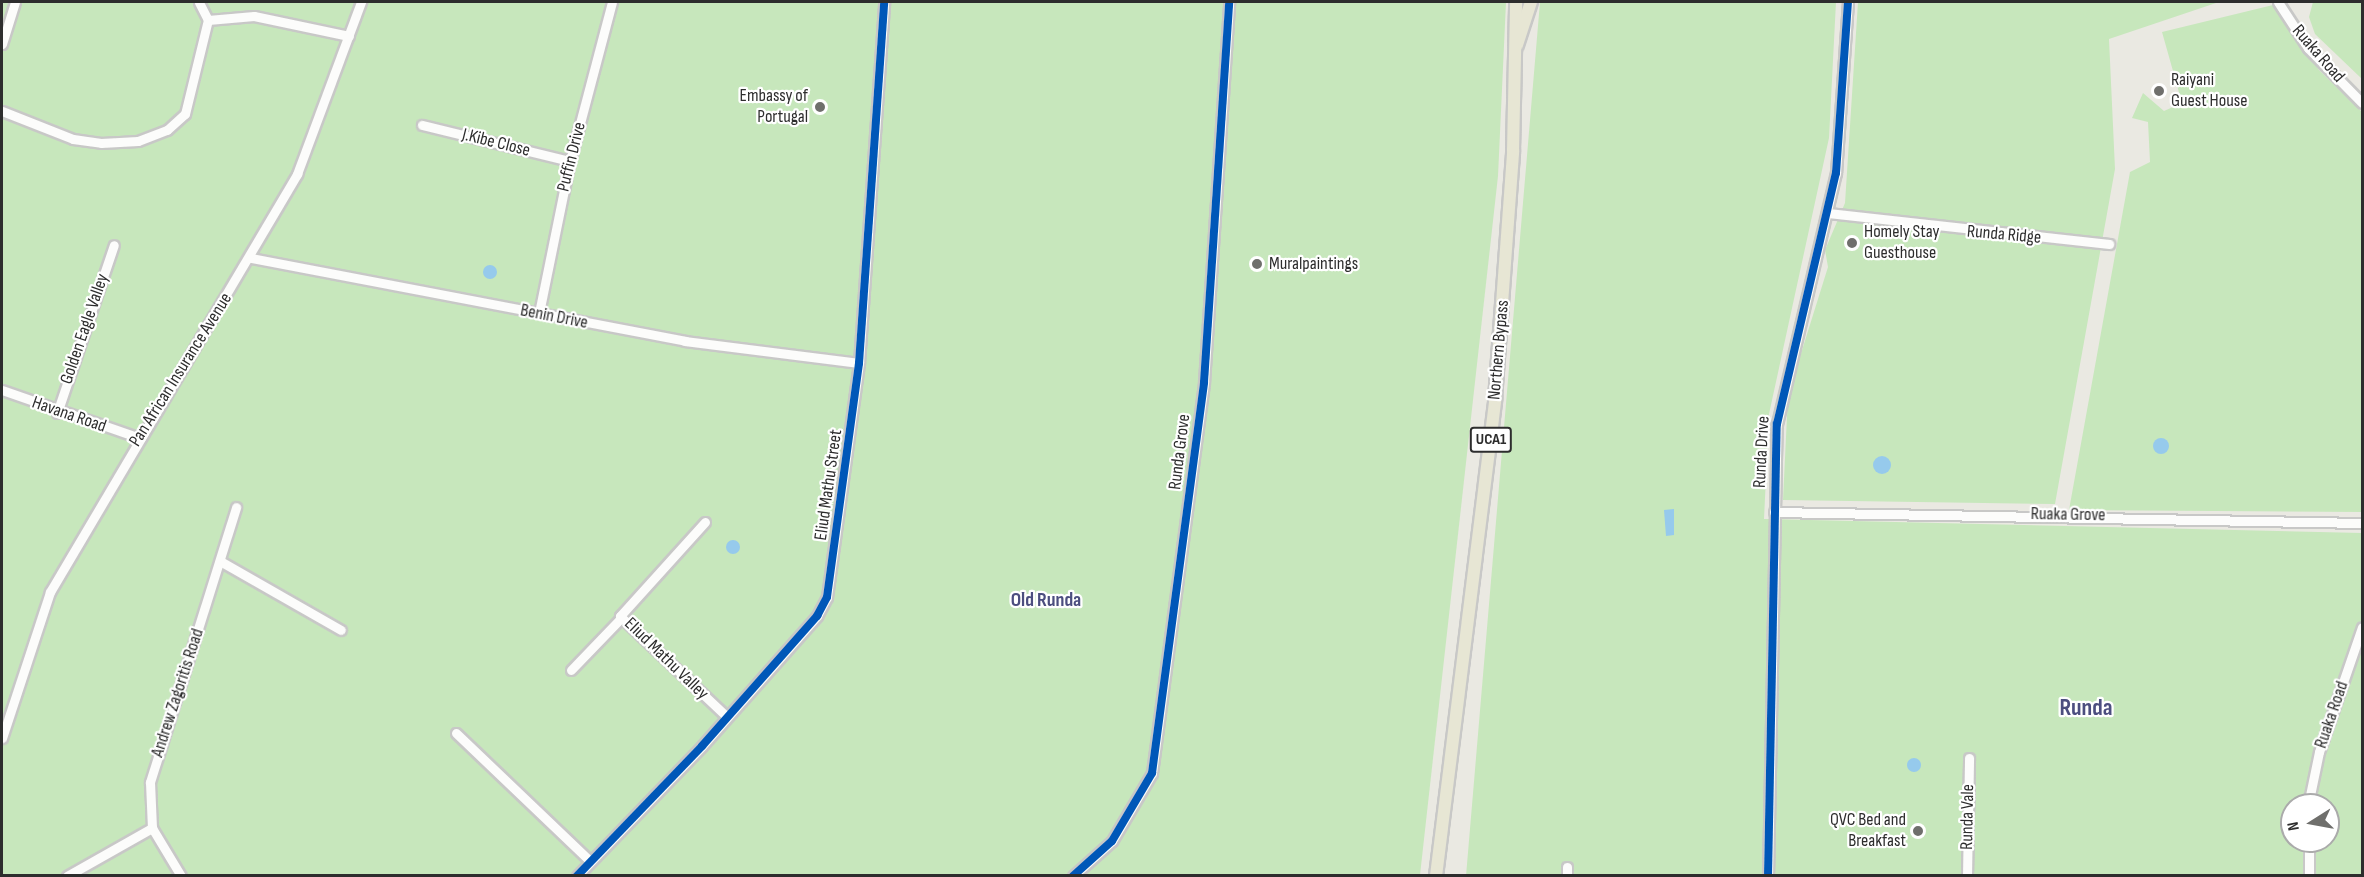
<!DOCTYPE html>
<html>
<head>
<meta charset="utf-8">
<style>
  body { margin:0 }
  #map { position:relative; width:2364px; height:877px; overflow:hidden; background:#eae9e2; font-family:"Sofia Sans Condensed",sans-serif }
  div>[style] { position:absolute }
  .green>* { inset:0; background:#c7e7bc }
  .water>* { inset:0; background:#96caec }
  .round { border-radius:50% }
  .roads { filter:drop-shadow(2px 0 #c8c8c7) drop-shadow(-2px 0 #c8c8c7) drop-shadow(0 2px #c8c8c7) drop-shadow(0 -2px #c8c8c7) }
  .minor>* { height:9px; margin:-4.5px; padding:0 4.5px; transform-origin:4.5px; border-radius:4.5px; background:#fcfcfb }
  .major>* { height:12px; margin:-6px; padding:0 6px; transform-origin:6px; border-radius:6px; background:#e7e6d4 }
  .cycleway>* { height:8px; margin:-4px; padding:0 4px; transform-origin:4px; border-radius:4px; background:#0057b8 }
  .dots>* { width:16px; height:16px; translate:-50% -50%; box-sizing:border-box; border:3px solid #fff; border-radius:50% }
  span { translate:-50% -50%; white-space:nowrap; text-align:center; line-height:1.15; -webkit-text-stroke:4.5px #fff; paint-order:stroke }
  .shield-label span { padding:2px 4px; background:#fff; border:2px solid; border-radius:4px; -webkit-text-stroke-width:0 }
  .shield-label { font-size:16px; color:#2d2d2d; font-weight:700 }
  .street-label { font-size:18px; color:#2d2d2d }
  .poi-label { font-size:18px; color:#2d2d2d }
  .left { translate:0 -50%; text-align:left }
  .right { translate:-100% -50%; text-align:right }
  .neighbourhood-label { font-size:20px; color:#4c4e7f; font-weight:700 }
  .district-label { font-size:24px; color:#4c4e7f; font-weight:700 }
  .frame { position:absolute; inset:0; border:3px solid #2d2d2d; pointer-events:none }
  .north { position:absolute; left:2280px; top:793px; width:60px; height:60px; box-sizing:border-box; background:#fff; border:2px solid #ababab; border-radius:50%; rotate:259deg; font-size:16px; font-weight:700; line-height:24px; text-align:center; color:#2d2d2d }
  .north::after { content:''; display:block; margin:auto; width:21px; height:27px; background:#6f6f6c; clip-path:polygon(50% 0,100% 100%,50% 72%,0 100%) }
</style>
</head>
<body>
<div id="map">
  <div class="green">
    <i style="clip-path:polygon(2px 2px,1506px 2px,1498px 176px,1420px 875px,2px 876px)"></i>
    <i style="clip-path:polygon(evenodd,1540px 2px,1836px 2px,1829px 138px,1769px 414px,1764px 519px,2362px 533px,2362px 875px,1466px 876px,1540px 2px,2292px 805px,2328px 805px,2328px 841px,2292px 841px,2292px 805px)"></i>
    <i style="clip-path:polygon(1858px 2px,2219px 2px,2109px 39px,2115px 169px,2055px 504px,1783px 500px,1788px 395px,1828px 267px,1825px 250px,1845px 203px)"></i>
    <i style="clip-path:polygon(2313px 2px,2362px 2px,2362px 79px,2315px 34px,2309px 17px)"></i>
    <i style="clip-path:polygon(2273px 5px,2319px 70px,2362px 112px,2362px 512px,2069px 510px,2130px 172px,2150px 162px,2148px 122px,2132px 118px,2143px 93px,2164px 111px,2182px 103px,2162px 32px)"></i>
  </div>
  <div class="water">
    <i class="round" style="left:483px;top:265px;width:14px;height:14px"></i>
    <i class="round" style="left:2153px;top:438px;width:16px;height:16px"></i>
    <i class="round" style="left:1873px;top:456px;width:18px;height:18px"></i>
    <i style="clip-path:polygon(1674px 509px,1674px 535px,1666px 536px,1664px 510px)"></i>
    <i class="round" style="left:726px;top:540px;width:14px;height:14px"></i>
    <i class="round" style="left:1907px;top:758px;width:14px;height:14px"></i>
  </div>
  <div class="roads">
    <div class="minor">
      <i style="left:2278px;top:2px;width:55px;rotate:56.9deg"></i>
      <i style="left:2308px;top:48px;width:77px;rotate:45.5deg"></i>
      <i style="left:208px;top:20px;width:46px;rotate:-5deg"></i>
      <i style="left:254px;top:16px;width:97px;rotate:11.9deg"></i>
      <i style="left:2px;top:44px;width:44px;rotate:-72.8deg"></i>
      <i style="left:2px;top:111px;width:76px;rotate:21.5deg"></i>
      <i style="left:73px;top:139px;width:28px;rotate:8deg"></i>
      <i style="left:101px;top:143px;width:37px;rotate:-3deg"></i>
      <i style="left:138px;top:141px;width:31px;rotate:-21deg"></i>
      <i style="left:167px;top:130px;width:24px;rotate:-42deg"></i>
      <i style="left:185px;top:114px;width:97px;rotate:-76.3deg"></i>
      <i style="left:208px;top:20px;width:20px;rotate:-117deg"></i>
      <i style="left:422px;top:125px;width:152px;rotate:13.7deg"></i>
      <i style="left:1828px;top:213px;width:283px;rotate:6.3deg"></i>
      <i style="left:251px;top:258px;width:442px;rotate:10.8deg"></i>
      <i style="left:685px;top:341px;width:175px;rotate:7.2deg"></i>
      <i style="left:539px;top:313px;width:155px;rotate:-78.5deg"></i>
      <i style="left:570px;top:161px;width:164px;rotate:-75.2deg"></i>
      <i style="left:2px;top:390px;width:143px;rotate:19.2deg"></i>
      <i style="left:57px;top:413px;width:177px;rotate:-71.3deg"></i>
      <i style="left:1774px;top:512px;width:588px;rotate:1.07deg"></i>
      <i style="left:705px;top:522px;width:127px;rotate:132.1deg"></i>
      <i style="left:620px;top:616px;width:144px;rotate:43.3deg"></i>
      <i style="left:220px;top:561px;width:139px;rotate:29.7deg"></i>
      <i style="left:571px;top:670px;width:72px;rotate:-46.1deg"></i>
      <i style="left:456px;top:733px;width:185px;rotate:43.7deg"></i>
      <i style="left:2px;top:738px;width:154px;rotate:-71.8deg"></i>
      <i style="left:50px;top:592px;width:486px;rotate:-59.4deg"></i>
      <i style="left:297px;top:174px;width:184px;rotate:-69.6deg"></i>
      <i style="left:2308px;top:805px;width:54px;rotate:-78.3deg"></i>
      <i style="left:2319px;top:752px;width:132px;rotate:-71deg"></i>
      <i style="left:2309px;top:841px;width:35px;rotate:90deg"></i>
      <i style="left:67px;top:876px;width:98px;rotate:-29.5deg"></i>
      <i style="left:181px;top:876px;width:56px;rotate:-121.1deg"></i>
      <i style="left:152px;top:828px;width:46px;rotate:-92.5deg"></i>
      <i style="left:150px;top:782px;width:288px;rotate:-72.6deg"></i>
      <i style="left:577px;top:876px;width:180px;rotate:-46.1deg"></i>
      <i style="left:702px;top:746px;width:174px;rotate:-48.5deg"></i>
      <i style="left:817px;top:616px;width:21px;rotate:-62deg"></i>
      <i style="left:827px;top:597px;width:236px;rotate:-82.2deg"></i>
      <i style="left:859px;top:363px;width:362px;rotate:-86deg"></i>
      <i style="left:1073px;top:876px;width:52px;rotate:-41.9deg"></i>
      <i style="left:1112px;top:841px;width:79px;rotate:-59.5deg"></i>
      <i style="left:1152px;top:773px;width:394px;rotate:-82.4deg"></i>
      <i style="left:1204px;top:382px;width:381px;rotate:-86.2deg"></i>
      <i style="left:1567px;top:876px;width:9px;rotate:-90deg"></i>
      <i style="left:1768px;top:876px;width:452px;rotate:-88.9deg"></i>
      <i style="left:1777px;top:424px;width:258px;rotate:-76.8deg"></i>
      <i style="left:1836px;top:173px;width:171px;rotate:-86deg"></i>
      <i style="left:1967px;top:876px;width:118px;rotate:-89deg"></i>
    </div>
    <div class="major">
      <i style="left:1517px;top:45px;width:45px;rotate:-72deg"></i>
      <i style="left:1436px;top:876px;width:481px;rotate:-82.9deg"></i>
      <i style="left:1495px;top:399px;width:249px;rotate:-85.8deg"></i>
      <i style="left:1513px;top:151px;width:149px;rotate:-88.8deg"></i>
    </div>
  </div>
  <div class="cycleway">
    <i style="left:577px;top:876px;width:180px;rotate:-46.1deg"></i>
    <i style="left:702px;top:746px;width:174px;rotate:-48.5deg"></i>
    <i style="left:817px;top:616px;width:21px;rotate:-62deg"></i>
    <i style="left:827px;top:597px;width:236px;rotate:-82.2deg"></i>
    <i style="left:859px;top:363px;width:362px;rotate:-86deg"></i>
    <i style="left:1073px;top:876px;width:52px;rotate:-41.9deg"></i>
    <i style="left:1112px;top:841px;width:79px;rotate:-59.5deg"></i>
    <i style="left:1152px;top:773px;width:394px;rotate:-82.4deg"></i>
    <i style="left:1204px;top:382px;width:381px;rotate:-86.2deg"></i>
    <i style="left:1768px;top:876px;width:452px;rotate:-88.9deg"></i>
    <i style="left:1777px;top:424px;width:258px;rotate:-76.8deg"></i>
    <i style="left:1836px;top:173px;width:171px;rotate:-86deg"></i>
  </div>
  <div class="dots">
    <i style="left:2159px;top:91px;background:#6f6f6c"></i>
    <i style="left:820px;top:107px;background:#6f6f6c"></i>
    <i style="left:1852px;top:243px;background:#6f6f6c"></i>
    <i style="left:1257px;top:264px;background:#6f6f6c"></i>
    <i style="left:1918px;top:831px;background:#6f6f6c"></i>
  </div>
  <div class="shield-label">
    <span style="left:1491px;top:440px">UCA1</span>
  </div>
  <div class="street-label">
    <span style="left:2318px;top:54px;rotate:49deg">Ruaka Road</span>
    <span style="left:496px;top:143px;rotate:14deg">J.Kibe Close</span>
    <span style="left:572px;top:157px;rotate:-76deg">Puffin Drive</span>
    <span style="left:2004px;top:235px;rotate:5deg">Runda Ridge</span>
    <span style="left:554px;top:317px;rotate:11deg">Benin Drive</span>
    <span style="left:85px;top:329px;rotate:-71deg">Golden Eagle Valley</span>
    <span style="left:1499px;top:350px;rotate:-85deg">Northern Bypass</span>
    <span style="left:181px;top:370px;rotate:-58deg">Pan African Insurance Avenue</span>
    <span style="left:69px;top:415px;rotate:19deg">Havana Road</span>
    <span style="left:1180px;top:452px;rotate:-83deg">Runda Grove</span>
    <span style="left:1762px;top:452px;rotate:-87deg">Runda Drive</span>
    <span style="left:829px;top:485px;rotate:-82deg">Eliud Mathu Street</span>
    <span style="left:2068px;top:515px;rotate:1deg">Ruaka Grove</span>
    <span style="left:666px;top:659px;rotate:44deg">Eliud Mathu Valley</span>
    <span style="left:178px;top:693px;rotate:-72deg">Andrew Zagoritis Road</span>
    <span style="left:2332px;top:715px;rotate:-71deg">Ruaka Road</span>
    <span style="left:1968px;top:817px;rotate:-89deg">Runda Vale</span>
  </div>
  <div class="poi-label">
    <span class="left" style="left:2171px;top:91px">Raiyani<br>Guest House</span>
    <span class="right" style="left:808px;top:107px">Embassy of<br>Portugal</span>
    <span class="left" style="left:1864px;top:243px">Homely Stay<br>Guesthouse</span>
    <span class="left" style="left:1269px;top:264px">Muralpaintings</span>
    <span class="right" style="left:1906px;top:831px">QVC Bed and<br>Breakfast</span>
  </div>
  <div class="neighbourhood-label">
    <span style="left:1046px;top:600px">Old Runda</span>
  </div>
  <div class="district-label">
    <span style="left:2086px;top:708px">Runda</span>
  </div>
  <div class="frame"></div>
  <div class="north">N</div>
</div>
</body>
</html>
